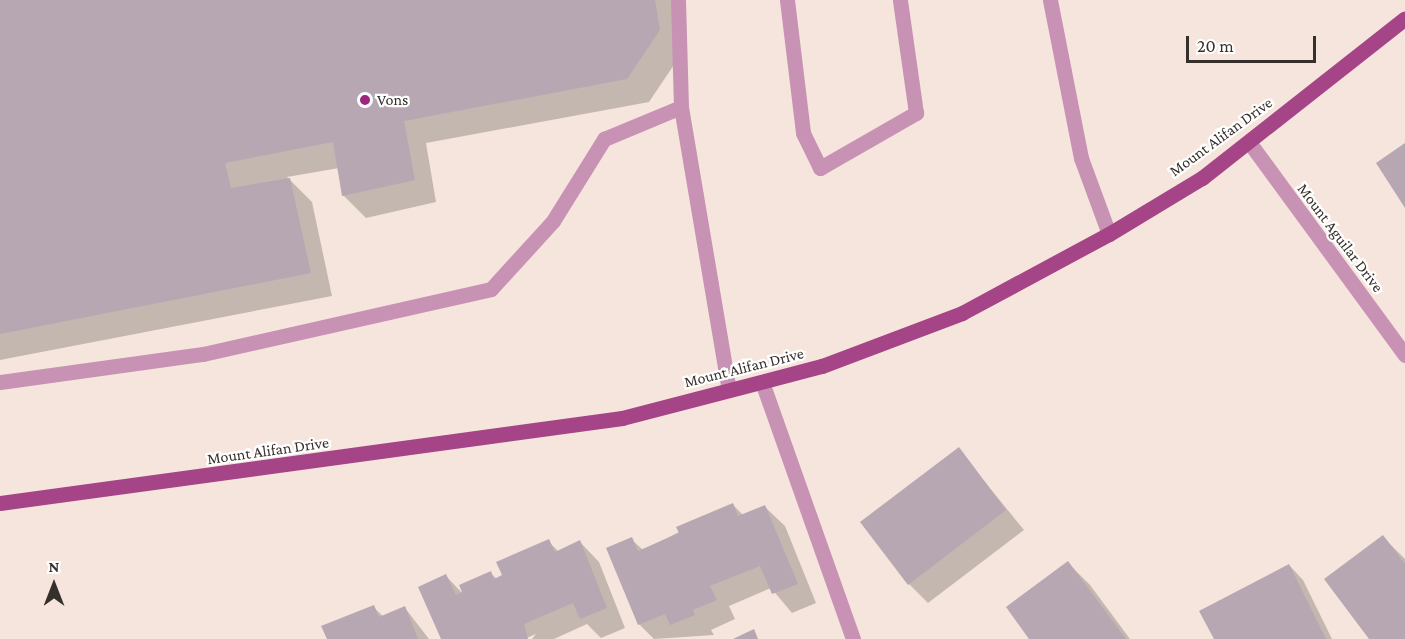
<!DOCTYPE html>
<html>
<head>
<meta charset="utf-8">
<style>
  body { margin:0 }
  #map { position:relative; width:1405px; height:639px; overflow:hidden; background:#f6e5dc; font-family:"Crimson Pro",serif }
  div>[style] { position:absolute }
  .shadow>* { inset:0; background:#0003 }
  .building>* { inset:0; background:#b6a7b2 }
  .minor>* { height:15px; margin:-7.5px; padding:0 7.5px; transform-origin:7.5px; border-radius:7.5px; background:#c892b5 }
  .major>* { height:15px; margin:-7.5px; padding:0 7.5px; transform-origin:7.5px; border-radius:7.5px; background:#a54587 }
  .dots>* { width:16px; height:16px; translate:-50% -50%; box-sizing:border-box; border:3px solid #fff; border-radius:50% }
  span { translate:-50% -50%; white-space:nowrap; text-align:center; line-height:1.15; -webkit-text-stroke:4.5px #fff; paint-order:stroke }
  .poi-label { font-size:16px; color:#36302c }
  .left { translate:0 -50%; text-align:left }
  .street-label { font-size:16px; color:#36302c }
  .north { position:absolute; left:24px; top:555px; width:60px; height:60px; -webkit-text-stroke:4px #fff; paint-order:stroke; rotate:0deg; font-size:16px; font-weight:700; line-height:24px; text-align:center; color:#36302c }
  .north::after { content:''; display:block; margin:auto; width:21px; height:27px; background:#36302c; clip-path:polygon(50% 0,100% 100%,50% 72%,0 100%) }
  .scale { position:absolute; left:1186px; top:36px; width:130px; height:27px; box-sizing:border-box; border:3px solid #36302c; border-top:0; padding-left:8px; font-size:18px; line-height:21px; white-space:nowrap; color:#36302c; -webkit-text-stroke:4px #fff; paint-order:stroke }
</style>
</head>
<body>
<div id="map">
  <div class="shadow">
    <i style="clip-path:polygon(0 0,672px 0,682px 53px,649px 102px,426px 143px,436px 202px,366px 218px,343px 195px,339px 168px,287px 177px,312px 202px,332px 296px,0 360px)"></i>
    <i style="clip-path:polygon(958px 449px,1024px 530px,928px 603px,909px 584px)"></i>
    <i style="clip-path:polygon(733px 505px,743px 515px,765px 507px,785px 526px,816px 603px,792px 613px,771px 588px,729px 606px,735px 619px,711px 630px,714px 635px,654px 639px,639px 624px,631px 539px,643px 550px)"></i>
    <i style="clip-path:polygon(1383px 537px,1405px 559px,1405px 639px,1371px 639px)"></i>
    <i style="clip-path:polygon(548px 541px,559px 552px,580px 542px,599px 562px,625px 628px,601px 638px,587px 624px,554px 639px,532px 639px,536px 634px,524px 639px,443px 639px,446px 576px,465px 596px,490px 573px,497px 579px)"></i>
    <i style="clip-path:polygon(1068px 563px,1090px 585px,1130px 639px,1031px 639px)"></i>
    <i style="clip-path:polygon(1289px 565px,1303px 580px,1332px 639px,1216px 639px)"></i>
    <i style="clip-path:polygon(373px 607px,384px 617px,405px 608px,429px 639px,328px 639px)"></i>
  </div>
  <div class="building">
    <i style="clip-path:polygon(0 0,655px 0,660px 30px,627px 79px,404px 121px,415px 180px,342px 196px,333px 142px,225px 163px,231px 188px,290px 178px,311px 273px,0 334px)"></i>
    <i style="clip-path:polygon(1405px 143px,1405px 208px,1376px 163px)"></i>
    <i style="clip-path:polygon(959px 447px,1006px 510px,908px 585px,860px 522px)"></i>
    <i style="clip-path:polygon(733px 503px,738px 516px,765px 505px,798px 584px,772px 594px,760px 566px,710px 586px,717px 600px,693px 610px,695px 615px,670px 625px,665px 614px,638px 625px,606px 548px,632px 537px,638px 551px,679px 533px,676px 527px)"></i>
    <i style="clip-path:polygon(1383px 535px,1405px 564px,1405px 639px,1369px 639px,1324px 579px)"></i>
    <i style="clip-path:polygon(549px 539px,555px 552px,580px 540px,607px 608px,580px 619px,573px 603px,524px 624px,528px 639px,441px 639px,418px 587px,446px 574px,456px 595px,462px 592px,459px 585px,491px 571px,494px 579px,502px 575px,496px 562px)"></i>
    <i style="clip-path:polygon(1068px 561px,1126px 639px,1029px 639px,1006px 607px)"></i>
    <i style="clip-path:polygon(1289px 564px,1326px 639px,1214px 639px,1199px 611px)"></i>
    <i style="clip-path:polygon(374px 605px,379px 617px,405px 606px,418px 639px,327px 639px,321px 626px)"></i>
    <i style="clip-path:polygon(754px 629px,758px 639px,733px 639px)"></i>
  </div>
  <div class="minor">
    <i style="left:678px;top:0;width:107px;rotate:88.4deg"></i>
    <i style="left:681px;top:107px;width:287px;rotate:80.4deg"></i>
    <i style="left:787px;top:0;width:134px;rotate:83.1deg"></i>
    <i style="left:803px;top:133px;width:39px;rotate:64deg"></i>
    <i style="left:820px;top:168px;width:111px;rotate:-29.8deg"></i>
    <i style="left:916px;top:113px;width:114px;rotate:-98.1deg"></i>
    <i style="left:1050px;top:0;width:161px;rotate:78.9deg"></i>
    <i style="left:1081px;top:158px;width:81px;rotate:69.8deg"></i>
    <i style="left:1249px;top:142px;width:264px;rotate:53.8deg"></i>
    <i style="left:0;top:382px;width:205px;rotate:-7.9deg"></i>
    <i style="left:203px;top:354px;width:295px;rotate:-12.7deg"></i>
    <i style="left:491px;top:289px;width:92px;rotate:-47.6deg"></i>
    <i style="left:553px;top:221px;width:97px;rotate:-58.1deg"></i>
    <i style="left:604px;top:139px;width:83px;rotate:-22.6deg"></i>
    <i style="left:762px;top:382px;width:273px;rotate:70.5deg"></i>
  </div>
  <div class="major">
    <i style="left:0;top:503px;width:628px;rotate:-7.78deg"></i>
    <i style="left:622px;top:418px;width:207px;rotate:-14.6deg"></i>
    <i style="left:822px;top:366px;width:150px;rotate:-20.7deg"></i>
    <i style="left:962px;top:313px;width:167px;rotate:-28.3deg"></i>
    <i style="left:1109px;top:234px;width:109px;rotate:-31.1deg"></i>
    <i style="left:1202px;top:178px;width:258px;rotate:-38.2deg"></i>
  </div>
  <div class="dots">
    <i style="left:365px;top:100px;background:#9c257e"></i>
  </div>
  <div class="poi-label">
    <span class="left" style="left:377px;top:100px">Vons</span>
  </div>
  <div class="street-label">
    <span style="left:1221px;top:137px;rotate:-36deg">Mount Alifan Drive</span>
    <span style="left:1340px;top:238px;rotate:53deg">Mount Aguilar Drive</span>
    <span style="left:744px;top:368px;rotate:-14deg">Mount Alifan Drive</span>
    <span style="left:268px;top:451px;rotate:-8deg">Mount Alifan Drive</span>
  </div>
  <div class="north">N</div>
  <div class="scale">20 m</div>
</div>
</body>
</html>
